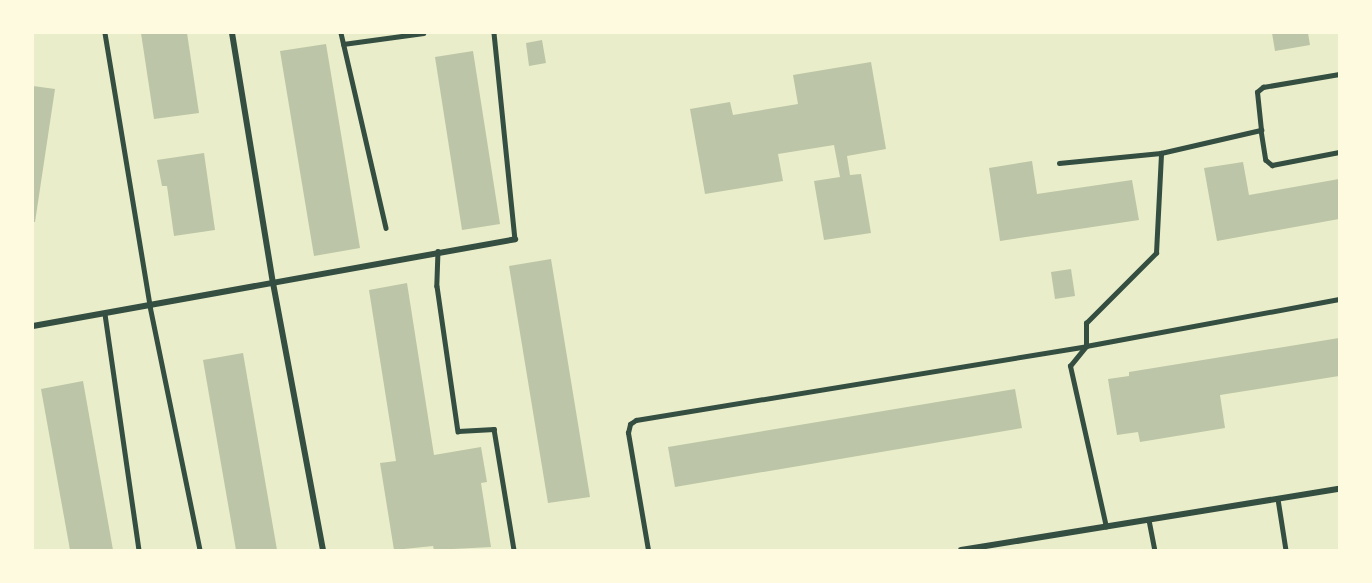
<!DOCTYPE html>
<html>
<head>
<meta charset="utf-8">
<style>
  body { margin:0 }
  #map { position:relative; width:1372px; height:583px; overflow:hidden; background:#e9edc9; font-family:Overpass,sans-serif }
  div>[style] { position:absolute }
  .building>* { inset:0; background:#bcc5a7 }
  .service>* { height:4.5px; margin:-2.25px; padding:0 2.25px; transform-origin:2.25px; border-radius:2.25px; background:#344e41 }
  .minor>* { height:6px; margin:-3px; padding:0 3px; transform-origin:3px; border-radius:3px; background:#344e41 }
  span { translate:-50% -50%; white-space:nowrap; text-align:center; line-height:1.15; -webkit-text-stroke:6px #fefae0; paint-order:stroke }
  .frame { position:absolute; inset:0; border:34px solid #fefae0; pointer-events:none }
</style>
</head>
<body>
<div id="map">
  <div class="building">
    <i style="clip-path:polygon(141px 33px,187px 33px,199px 113px,154px 119px)"></i>
    <i style="clip-path:polygon(1272px 33px,1308px 33px,1310px 45px,1275px 51px)"></i>
    <i style="clip-path:polygon(542px 40px,546px 63px,529px 66px,526px 43px)"></i>
    <i style="clip-path:polygon(326px 44px,360px 248px,314px 256px,280px 51px)"></i>
    <i style="clip-path:polygon(473px 51px,500px 224px,462px 230px,435px 57px)"></i>
    <i style="clip-path:polygon(871px 62px,886px 149px,847px 156px,850px 175px,861px 174px,871px 233px,824px 240px,814px 181px,840px 177px,834px 145px,778px 154px,783px 181px,705px 194px,690px 109px,730px 102px,733px 115px,798px 104px,793px 75px)"></i>
    <i style="clip-path:polygon(33px 86px,55px 89px,35px 222px,33px 222px)"></i>
    <i style="clip-path:polygon(204px 153px,215px 230px,174px 236px,167px 186px,162px 186px,157px 160px)"></i>
    <i style="clip-path:polygon(1032px 161px,1037px 194px,1132px 180px,1139px 220px,1000px 241px,989px 168px)"></i>
    <i style="clip-path:polygon(1243px 162px,1249px 195px,1339px 179px,1339px 219px,1217px 241px,1204px 168px)"></i>
    <i style="clip-path:polygon(551px 259px,590px 497px,548px 503px,509px 266px)"></i>
    <i style="clip-path:polygon(1071px 269px,1075px 296px,1055px 299px,1051px 272px)"></i>
    <i style="clip-path:polygon(407px 283px,434px 455px,481px 447px,487px 482px,481px 483px,491px 547px,434px 550px,433px 546px,394px 550px,380px 463px,396px 461px,369px 290px)"></i>
    <i style="clip-path:polygon(1339px 338px,1339px 376px,1220px 395px,1225px 428px,1140px 442px,1138px 432px,1117px 435px,1108px 379px,1129px 376px,1129px 372px)"></i>
    <i style="clip-path:polygon(243px 353px,277px 550px,236px 550px,203px 360px)"></i>
    <i style="clip-path:polygon(83px 381px,113px 550px,70px 550px,41px 389px)"></i>
    <i style="clip-path:polygon(1015px 389px,1022px 428px,675px 487px,668px 447px)"></i>
  </div>
  <div class="service">
    <i style="left:105px;top:33px;width:277px;rotate:80.6deg"></i>
    <i style="left:150px;top:306px;width:249px;rotate:78.4deg"></i>
    <i style="left:341px;top:33px;width:200px;rotate:77deg"></i>
    <i style="left:494px;top:33px;width:207px;rotate:84.2deg"></i>
    <i style="left:343px;top:44px;width:81px;rotate:-7.8deg"></i>
    <i style="left:1261px;top:130px;width:38px;rotate:-96deg"></i>
    <i style="left:1257px;top:92px;width:8px;rotate:-40deg"></i>
    <i style="left:1263px;top:87px;width:77px;rotate:-9.7deg"></i>
    <i style="left:1059px;top:163px;width:102px;rotate:-5.6deg"></i>
    <i style="left:1161px;top:153px;width:103px;rotate:-13deg"></i>
    <i style="left:1261px;top:130px;width:30px;rotate:81deg"></i>
    <i style="left:1266px;top:160px;width:8px;rotate:40deg"></i>
    <i style="left:1272px;top:165px;width:68px;rotate:-11deg"></i>
    <i style="left:438px;top:251px;width:35px;rotate:92deg"></i>
    <i style="left:437px;top:286px;width:147px;rotate:81.8deg"></i>
    <i style="left:458px;top:431px;width:36px;rotate:-3deg"></i>
    <i style="left:494px;top:429px;width:123px;rotate:80.6deg"></i>
    <i style="left:105px;top:314px;width:238px;rotate:81.8deg"></i>
    <i style="left:1278px;top:499px;width:52px;rotate:81.1deg"></i>
    <i style="left:1149px;top:520px;width:31px;rotate:79deg"></i>
    <i style="left:1106px;top:527px;width:165px;rotate:-102.6deg"></i>
    <i style="left:1070px;top:366px;width:26px;rotate:-51deg"></i>
    <i style="left:1086px;top:346px;width:23px;rotate:-90deg"></i>
    <i style="left:1086px;top:323px;width:99px;rotate:-45deg"></i>
    <i style="left:1156px;top:253px;width:100px;rotate:-87.1deg"></i>
    <i style="left:648px;top:550px;width:119px;rotate:-99.7deg"></i>
    <i style="left:628px;top:433px;width:9px;rotate:-77deg"></i>
    <i style="left:630px;top:424px;width:7px;rotate:-34deg"></i>
    <i style="left:636px;top:420px;width:456px;rotate:-9.3deg"></i>
    <i style="left:1086px;top:346px;width:257px;rotate:-10.5deg"></i>
  </div>
  <div class="minor">
    <i style="left:232px;top:33px;width:253px;rotate:80.7deg"></i>
    <i style="left:273px;top:283px;width:272px;rotate:79.4deg"></i>
    <i style="left:33px;top:326px;width:490px;rotate:-10.2deg"></i>
    <i style="left:961px;top:550px;width:383px;rotate:-9.2deg"></i>
  </div>
  <div class="frame"></div>
</div>
</body>
</html>
